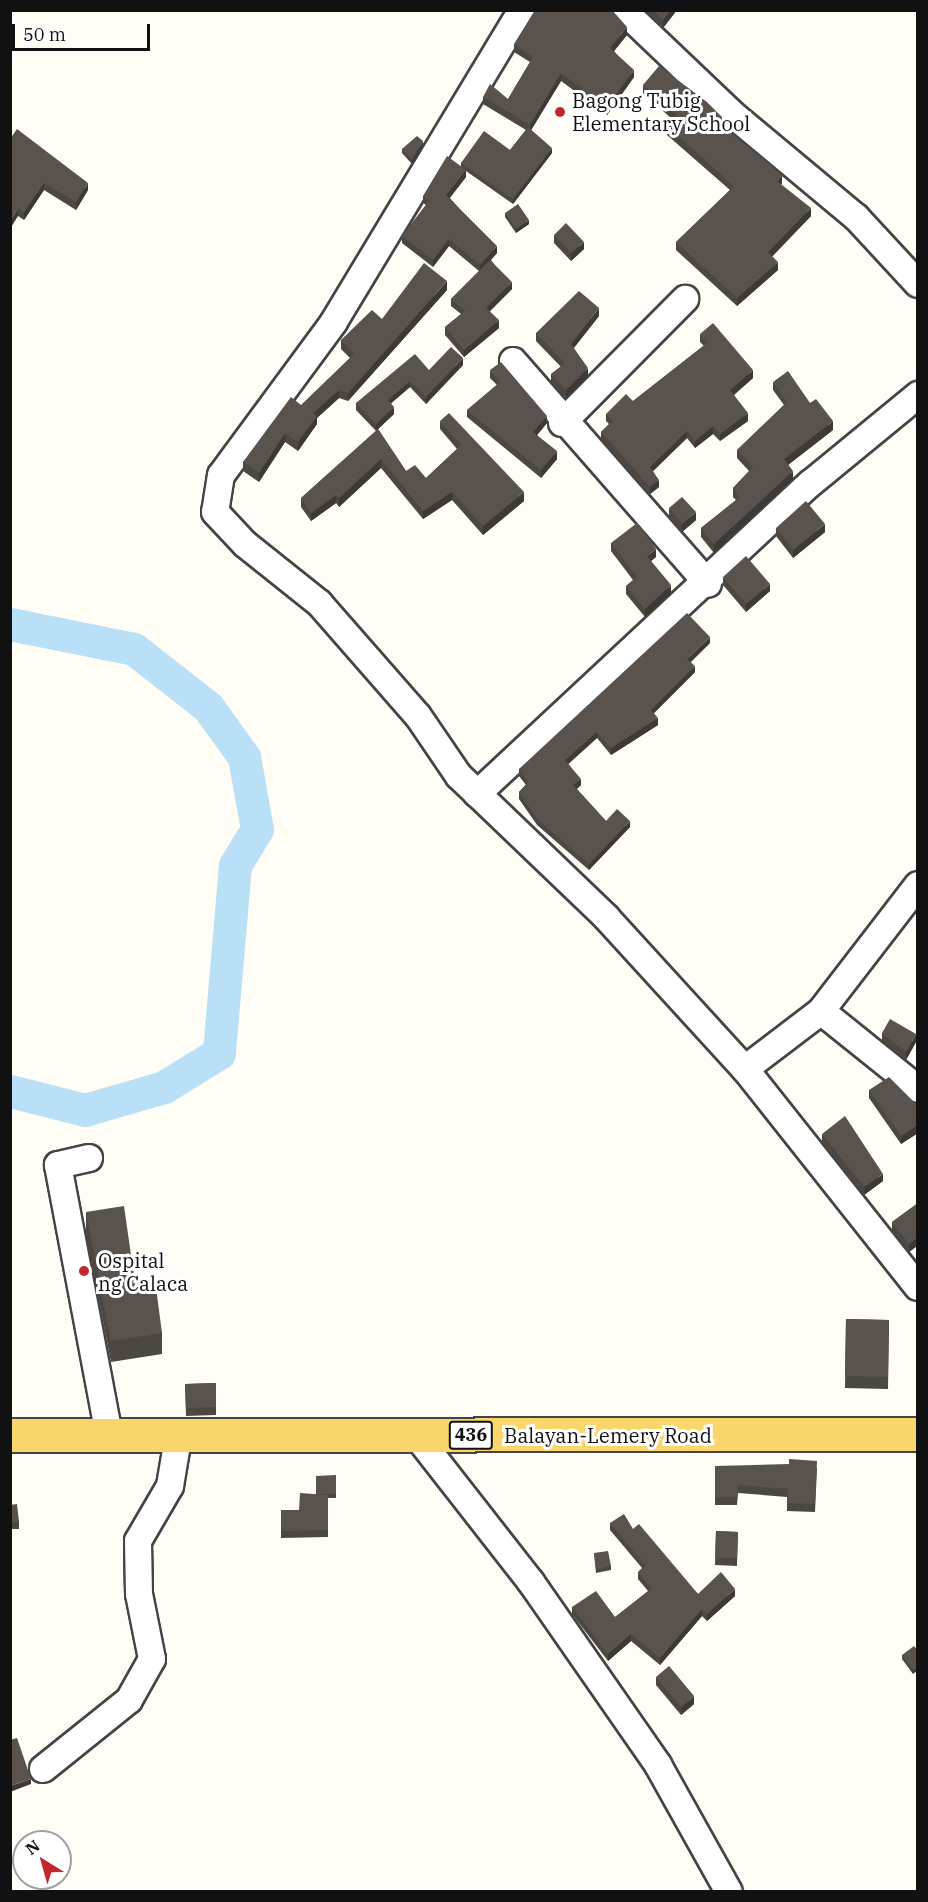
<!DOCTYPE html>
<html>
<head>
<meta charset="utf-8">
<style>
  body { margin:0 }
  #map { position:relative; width:928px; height:1902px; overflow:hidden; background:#fffdf5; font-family:"IBM Plex Serif",serif }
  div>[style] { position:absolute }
  .river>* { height:33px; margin:-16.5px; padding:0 16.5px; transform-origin:16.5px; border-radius:16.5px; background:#b9e0f7 }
  .roads { filter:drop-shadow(2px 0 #444) drop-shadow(-2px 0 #444) drop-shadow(0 2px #444) drop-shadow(0 -2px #444) }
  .minor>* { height:26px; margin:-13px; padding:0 13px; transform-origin:13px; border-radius:13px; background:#fff }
  .major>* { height:33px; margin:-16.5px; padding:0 16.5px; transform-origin:16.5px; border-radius:16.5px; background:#f9d66b }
  .wall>* { inset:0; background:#4d4742 }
  .shaded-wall>* { inset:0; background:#3f3936 }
  .building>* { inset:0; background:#5a524d }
  .dots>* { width:16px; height:16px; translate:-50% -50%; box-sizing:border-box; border:3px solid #fff; border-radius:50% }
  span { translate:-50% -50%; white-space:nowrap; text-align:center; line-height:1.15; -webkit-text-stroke:6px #fff; paint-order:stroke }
  .shield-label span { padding:2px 4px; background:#fff; border:2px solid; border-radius:4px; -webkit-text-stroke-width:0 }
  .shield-label { font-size:18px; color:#111; font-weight:700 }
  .poi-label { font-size:20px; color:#111 }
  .left { translate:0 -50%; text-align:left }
  .street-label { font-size:20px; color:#111 }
  .frame { position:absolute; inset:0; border:12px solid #111; pointer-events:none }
  .north { position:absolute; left:12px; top:1830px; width:60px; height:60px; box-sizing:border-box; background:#fff; border:2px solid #a0a0a0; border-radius:50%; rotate:323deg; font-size:16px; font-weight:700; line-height:24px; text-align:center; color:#111 }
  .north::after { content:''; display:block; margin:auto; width:21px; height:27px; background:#c4262e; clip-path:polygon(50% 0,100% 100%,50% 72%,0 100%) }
  .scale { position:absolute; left:12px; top:24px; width:138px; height:27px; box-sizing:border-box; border:3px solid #111; border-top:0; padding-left:8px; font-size:18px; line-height:21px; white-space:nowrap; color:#111; -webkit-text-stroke:4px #fff; paint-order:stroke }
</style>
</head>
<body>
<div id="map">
  <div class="river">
    <i style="left:10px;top:624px;width:126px;rotate:11.4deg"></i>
    <i style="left:134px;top:649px;width:94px;rotate:38.1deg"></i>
    <i style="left:208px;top:707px;width:62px;rotate:54.2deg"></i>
    <i style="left:244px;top:757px;width:73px;rotate:79.8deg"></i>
    <i style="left:257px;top:829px;width:42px;rotate:121.4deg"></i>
    <i style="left:235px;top:865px;width:189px;rotate:94.9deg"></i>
    <i style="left:219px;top:1053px;width:65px;rotate:148.3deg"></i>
    <i style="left:164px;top:1087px;width:82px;rotate:163.8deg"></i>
    <i style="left:85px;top:1110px;width:77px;rotate:-165.8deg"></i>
  </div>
  <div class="roads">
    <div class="minor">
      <i style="left:522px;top:10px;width:364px;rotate:121.1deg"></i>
      <i style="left:334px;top:322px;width:190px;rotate:126.4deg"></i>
      <i style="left:221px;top:475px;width:37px;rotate:99deg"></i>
      <i style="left:215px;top:512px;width:44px;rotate:46.8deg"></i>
      <i style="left:245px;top:544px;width:95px;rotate:38.6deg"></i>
      <i style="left:319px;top:603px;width:150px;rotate:48.8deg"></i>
      <i style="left:418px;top:716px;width:73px;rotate:55.7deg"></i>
      <i style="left:459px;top:776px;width:204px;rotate:43.8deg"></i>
      <i style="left:606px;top:917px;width:206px;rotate:47.6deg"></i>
      <i style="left:745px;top:1069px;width:278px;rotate:51.6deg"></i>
      <i style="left:623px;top:10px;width:149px;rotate:43.6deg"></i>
      <i style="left:731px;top:113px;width:163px;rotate:39.8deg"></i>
      <i style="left:856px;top:217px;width:91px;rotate:47.2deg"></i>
      <i style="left:513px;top:361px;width:296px;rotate:48.8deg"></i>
      <i style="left:562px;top:423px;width:175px;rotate:-45.2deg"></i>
      <i style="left:477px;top:794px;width:456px;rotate:-43deg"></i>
      <i style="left:811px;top:483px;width:139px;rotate:-39.4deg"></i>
      <i style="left:821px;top:1011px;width:124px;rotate:38.8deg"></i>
      <i style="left:745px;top:1069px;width:96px;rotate:-37.3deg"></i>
      <i style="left:821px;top:1011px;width:159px;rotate:-52.4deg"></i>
      <i style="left:89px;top:1158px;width:32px;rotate:167deg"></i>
      <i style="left:58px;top:1165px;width:274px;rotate:79.3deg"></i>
      <i style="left:416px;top:1435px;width:187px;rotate:52deg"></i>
      <i style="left:531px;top:1582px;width:223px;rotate:55.2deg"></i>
      <i style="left:658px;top:1765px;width:145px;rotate:60.8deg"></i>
      <i style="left:43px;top:1769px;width:110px;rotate:-38.7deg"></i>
      <i style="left:129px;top:1700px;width:47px;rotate:-60.7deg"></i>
      <i style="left:152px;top:1659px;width:66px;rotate:-101.3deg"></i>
      <i style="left:139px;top:1594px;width:53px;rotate:-91.1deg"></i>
      <i style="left:138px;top:1541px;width:64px;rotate:-59.8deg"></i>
      <i style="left:170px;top:1486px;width:54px;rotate:-80.4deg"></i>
    </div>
    <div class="major">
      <i style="left:10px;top:1435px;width:908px;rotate:-0.06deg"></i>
    </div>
  </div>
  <div class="wall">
    <i style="clip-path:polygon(645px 10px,677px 10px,663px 28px)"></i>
    <i style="clip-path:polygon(627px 35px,614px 51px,634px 77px,607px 115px,561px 81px,531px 130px,552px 153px,513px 204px,466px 171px,466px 177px,450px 198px,497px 253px,491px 260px,512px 289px,490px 311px,499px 328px,464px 357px,445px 335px,445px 327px,461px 314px,451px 306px,451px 299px,479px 271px,449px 246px,433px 267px,402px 243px,402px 236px,426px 205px,423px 203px,423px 196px,461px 167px,461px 163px,510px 150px,526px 130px,483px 104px,483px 97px,508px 99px,530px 62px,514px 52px,514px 44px)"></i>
    <i style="clip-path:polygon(643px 85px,722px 125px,782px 183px,781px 185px,811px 216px,772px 256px,778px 270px,737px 306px,676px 250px,676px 242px,730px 190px,667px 135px,667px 126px,673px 120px,643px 93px)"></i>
    <i style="clip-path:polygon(10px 139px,88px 190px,76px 210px,44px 190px,24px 220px,18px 216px)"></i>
    <i style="clip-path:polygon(423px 145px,412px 164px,402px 153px,402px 149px)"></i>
    <i style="clip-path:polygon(505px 213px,529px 224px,516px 233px,505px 217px)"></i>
    <i style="clip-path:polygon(554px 235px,584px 249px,571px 261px,554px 243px)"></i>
    <i style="clip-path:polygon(447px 290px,348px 401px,339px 398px,317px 418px,317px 424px,298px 451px,285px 442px,259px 482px,243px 471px,243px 462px,350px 358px,341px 349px,341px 340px,382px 319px)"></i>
    <i style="clip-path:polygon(599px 316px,574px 348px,588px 376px,566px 398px,551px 382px,551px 374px,561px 367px,536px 341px,536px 333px)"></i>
    <i style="clip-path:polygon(700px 334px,753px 378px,734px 395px,748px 421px,720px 441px,713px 434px,695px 448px,687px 438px,653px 471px,659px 487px,650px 494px,601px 439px,601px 432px,609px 424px,606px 421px,606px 414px,633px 401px,704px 346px,700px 342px)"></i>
    <i style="clip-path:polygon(463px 365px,426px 404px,410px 387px,391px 403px,394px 414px,376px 431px,356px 410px,356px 403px,429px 370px)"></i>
    <i style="clip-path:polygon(490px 370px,547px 423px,537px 435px,557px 459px,541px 478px,467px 417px,467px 410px,497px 385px,490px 378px)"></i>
    <i style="clip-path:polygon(773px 382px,810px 403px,833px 430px,788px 465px,793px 479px,714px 553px,701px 537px,701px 528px,736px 500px,733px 497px,733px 488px,749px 471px,737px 458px,737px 450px,784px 405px,773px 390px)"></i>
    <i style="clip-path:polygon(440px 421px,524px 501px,483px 535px,452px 500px,423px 519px,381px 468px,339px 507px,336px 503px,311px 521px,301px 507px,301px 498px,378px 429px,406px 471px,426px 478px,457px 449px,440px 429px)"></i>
    <i style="clip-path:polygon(669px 508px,696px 520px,682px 532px,669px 516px)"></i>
    <i style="clip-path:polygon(776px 528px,825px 532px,793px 558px,776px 536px)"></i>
    <i style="clip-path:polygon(611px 543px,656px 557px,651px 561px,671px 593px,645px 617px,626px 594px,626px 586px,633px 580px,611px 551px)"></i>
    <i style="clip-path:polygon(723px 577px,770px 591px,746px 612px,723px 585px)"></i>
    <i style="clip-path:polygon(710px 643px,691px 662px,695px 672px,654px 713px,658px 725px,611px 755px,597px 738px,568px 764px,581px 785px,577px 789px,606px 821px,630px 827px,589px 870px,537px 825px,519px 799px,519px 792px,526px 785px,519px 776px,519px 769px)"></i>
    <i style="clip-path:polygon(882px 1033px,916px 1042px,906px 1060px,882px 1041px)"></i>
    <i style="clip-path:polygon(869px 1090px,918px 1106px,918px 1133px,901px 1144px,869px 1098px)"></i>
    <i style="clip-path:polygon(822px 1134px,883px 1181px,864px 1195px,822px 1142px)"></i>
    <i style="clip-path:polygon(918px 1203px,918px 1247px,917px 1246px,909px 1252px,892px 1230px,892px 1222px)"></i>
    <i style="clip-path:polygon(86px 1212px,135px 1283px,162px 1333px,162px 1354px,111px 1362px,86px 1234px)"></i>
    <i style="clip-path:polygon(846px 1319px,889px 1320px,888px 1389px,845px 1388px)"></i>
    <i style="clip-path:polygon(216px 1383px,216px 1415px,186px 1416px,185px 1384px)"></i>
    <i style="clip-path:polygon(715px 1466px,817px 1468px,815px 1512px,787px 1511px,787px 1497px,738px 1493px,737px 1505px,715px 1505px)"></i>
    <i style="clip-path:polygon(336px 1475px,336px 1498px,328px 1498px,328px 1537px,281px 1538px,281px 1510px,299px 1510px)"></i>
    <i style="clip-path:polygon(10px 1505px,19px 1522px,19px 1529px,10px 1529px)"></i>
    <i style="clip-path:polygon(610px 1523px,633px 1529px,698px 1594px,735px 1596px,707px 1621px,702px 1616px,660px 1665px,631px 1641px,608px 1661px,572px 1614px,572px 1607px,615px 1617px,648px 1591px,638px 1579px,638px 1572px,642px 1568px,610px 1530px)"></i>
    <i style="clip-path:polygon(716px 1531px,738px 1532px,737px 1566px,715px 1565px)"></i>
    <i style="clip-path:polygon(594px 1553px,611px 1566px,611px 1570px,596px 1573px)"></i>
    <i style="clip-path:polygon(918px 1651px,913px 1674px,902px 1659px,902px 1655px)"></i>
    <i style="clip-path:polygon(656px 1677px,694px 1704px,681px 1715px,656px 1685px)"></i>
  </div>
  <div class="shaded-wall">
    <i style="clip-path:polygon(671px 10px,677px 10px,663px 28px,663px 20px)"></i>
    <i style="clip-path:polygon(627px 27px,627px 35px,610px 56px,610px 48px)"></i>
    <i style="clip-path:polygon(634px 70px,634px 77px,607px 115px,607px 107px)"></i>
    <i style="clip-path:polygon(561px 73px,561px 81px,530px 132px,530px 125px)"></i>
    <i style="clip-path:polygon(722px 117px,722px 125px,718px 131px,718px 122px)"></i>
    <i style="clip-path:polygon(423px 141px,423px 145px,412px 164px,412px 160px)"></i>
    <i style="clip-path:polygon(552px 148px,552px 153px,513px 204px,513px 199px)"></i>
    <i style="clip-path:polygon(466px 170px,466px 177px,446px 202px,446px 195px)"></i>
    <i style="clip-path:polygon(782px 175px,782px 183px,777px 190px,777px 181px)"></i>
    <i style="clip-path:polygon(44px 183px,44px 190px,24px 220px,24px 212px)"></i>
    <i style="clip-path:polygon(88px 183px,88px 190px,76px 210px,76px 202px)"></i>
    <i style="clip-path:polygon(18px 208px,18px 216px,10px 229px,10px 221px)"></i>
    <i style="clip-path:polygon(811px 208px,811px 216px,768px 261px,768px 252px)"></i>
    <i style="clip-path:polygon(529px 220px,529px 224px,516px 233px,516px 229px)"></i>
    <i style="clip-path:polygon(449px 239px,449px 246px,433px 267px,433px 260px)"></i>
    <i style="clip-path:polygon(584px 242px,584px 249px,571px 261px,571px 253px)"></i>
    <i style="clip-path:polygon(497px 246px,497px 253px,480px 272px,480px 265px)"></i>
    <i style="clip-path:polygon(778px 262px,778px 270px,737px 306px,737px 298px)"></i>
    <i style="clip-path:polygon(447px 281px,447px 290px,348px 401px,348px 393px)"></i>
    <i style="clip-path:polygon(512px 282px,512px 289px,486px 315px,486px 308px)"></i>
    <i style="clip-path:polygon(599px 308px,599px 316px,571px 351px,571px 344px)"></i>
    <i style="clip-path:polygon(499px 320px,499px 328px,464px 357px,464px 350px)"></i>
    <i style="clip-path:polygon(463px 358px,463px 365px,426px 404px,426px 397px)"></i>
    <i style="clip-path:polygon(588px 368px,588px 376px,566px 398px,566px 390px)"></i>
    <i style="clip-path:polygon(753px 370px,753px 378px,730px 398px,730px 390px)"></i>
    <i style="clip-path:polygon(410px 381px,410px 387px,388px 406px,388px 400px)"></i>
    <i style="clip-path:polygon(339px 390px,339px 398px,317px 418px,317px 424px,298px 451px,298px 442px,313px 413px)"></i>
    <i style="clip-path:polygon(394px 407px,394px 414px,376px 431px,376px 424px)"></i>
    <i style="clip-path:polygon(748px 413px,748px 421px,720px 441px,720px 434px)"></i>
    <i style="clip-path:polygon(547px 416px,547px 423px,533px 440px,533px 432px)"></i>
    <i style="clip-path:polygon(833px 421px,833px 430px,784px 468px,784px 459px)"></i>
    <i style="clip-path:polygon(713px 426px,713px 434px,695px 448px,695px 441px)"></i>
    <i style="clip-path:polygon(687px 431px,687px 438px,650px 474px,650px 467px)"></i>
    <i style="clip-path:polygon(285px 433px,285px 442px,259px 482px,259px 473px)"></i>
    <i style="clip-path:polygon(557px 451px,557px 459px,541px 478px,541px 470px)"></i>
    <i style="clip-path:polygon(381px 459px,381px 468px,339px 507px,339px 498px)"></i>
    <i style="clip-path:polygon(793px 471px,793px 479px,714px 553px,714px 544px)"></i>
    <i style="clip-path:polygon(659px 480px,659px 487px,650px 494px,650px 487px)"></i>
    <i style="clip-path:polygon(452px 492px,452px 500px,423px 519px,423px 511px)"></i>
    <i style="clip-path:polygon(524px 492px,524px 501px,483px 535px,483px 526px)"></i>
    <i style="clip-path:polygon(336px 495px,336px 503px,311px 521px,311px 513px)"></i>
    <i style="clip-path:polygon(696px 512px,696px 520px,682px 532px,682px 524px)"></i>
    <i style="clip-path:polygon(825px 524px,825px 532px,793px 558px,793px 550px)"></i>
    <i style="clip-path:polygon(656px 549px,656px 557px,647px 564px,647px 556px)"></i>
    <i style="clip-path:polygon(770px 584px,770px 591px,746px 612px,746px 604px)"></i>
    <i style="clip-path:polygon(671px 585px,671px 593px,645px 617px,645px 609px)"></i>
    <i style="clip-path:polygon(710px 637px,710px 643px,687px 665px,687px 659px)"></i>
    <i style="clip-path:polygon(695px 666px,695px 672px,651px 716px,651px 710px)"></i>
    <i style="clip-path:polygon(658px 718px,658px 725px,611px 755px,611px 748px)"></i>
    <i style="clip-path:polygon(597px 732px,597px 738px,565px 767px,565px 760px)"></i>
    <i style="clip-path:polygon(581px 779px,581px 785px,573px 792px,573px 785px)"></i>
    <i style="clip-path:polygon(630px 821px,630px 827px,589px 870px,589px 864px)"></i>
    <i style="clip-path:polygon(916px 1034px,916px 1042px,906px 1060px,906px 1052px)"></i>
    <i style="clip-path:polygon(918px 1125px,918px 1133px,901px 1144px,901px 1136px)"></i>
    <i style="clip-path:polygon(883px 1174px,883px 1181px,864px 1195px,864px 1187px)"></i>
    <i style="clip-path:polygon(917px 1238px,917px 1246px,909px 1252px,909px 1244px)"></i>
    <i style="clip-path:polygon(735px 1589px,735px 1596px,707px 1621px,707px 1614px)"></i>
    <i style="clip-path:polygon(702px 1609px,702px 1616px,660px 1665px,660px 1658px)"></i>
    <i style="clip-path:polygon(631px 1634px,631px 1641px,608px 1661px,608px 1654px)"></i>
    <i style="clip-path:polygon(918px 1666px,918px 1670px,913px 1674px,913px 1670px)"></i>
    <i style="clip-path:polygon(694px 1696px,694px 1704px,681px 1715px,681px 1707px)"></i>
    <i style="clip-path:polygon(31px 1779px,31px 1784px,10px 1792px,10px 1786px)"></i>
  </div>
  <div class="building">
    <i style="clip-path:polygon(535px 10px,612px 10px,627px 27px,610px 48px,634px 70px,607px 107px,561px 73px,530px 125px,483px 97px,490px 84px,508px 99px,533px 57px,514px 44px)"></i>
    <i style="clip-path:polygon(653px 10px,671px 10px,663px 20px)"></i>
    <i style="clip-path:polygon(659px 66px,707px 102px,722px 117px,718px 122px,782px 175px,777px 181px,811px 208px,768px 252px,778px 262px,737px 298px,676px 242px,734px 186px,667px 126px,677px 115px,643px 85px)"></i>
    <i style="clip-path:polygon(528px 127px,552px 148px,513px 199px,461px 163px,484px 131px,510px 150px)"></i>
    <i style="clip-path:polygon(17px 129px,88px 183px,76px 202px,44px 183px,24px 212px,18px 208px,10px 221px,10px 139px)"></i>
    <i style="clip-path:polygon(417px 136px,423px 141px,412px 160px,402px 149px)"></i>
    <i style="clip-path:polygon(447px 156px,466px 170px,446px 195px,497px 246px,480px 265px,449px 239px,433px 260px,402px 236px,429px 201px,423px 196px)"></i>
    <i style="clip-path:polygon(518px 204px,529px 220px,516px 229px,505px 213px)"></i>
    <i style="clip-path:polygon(566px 223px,584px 242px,571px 253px,554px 235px)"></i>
    <i style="clip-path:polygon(490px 260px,512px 282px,486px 308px,499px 320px,464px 350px,445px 327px,465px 311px,451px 299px)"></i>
    <i style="clip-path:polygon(424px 263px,447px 281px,348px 393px,339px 390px,313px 413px,317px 416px,298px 442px,285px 433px,259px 473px,243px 462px,291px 397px,301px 405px,354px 354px,341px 340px,372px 310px,382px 319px)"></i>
    <i style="clip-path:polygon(579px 291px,599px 308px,571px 344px,588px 368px,566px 390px,551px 374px,565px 363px,536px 333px)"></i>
    <i style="clip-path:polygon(713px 323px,753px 370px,730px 390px,748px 413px,720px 434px,713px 426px,695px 441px,687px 431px,650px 467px,659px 480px,650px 487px,601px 432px,613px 421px,606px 414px,626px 394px,633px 401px,708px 342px,700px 334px)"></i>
    <i style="clip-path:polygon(451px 347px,463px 358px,426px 397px,410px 381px,388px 400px,394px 407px,376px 424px,356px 403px,415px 354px,429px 370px)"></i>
    <i style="clip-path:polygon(501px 362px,547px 416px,533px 432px,557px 451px,541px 470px,467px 410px,500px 382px,490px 370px)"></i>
    <i style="clip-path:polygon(788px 371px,810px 403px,816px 399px,833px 421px,784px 459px,793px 471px,714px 544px,701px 528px,740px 497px,733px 488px,753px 467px,737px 450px,787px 402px,773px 382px)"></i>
    <i style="clip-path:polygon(449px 413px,524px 492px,483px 526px,452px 492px,423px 511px,381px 459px,339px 498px,336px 495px,311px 513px,301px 498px,378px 429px,406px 471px,415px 465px,426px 478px,461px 445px,440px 421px)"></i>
    <i style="clip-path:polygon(682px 497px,696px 512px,682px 524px,669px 508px)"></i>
    <i style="clip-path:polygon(806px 501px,825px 524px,793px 550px,776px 528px)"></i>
    <i style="clip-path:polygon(637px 523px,656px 549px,647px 556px,671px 585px,645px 609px,626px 586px,637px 577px,611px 543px)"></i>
    <i style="clip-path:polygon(746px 556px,770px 584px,746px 604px,723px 577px)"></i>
    <i style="clip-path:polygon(687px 613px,710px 637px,687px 659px,695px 666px,651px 710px,658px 718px,611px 748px,597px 732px,565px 760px,581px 779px,573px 785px,606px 821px,617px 809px,630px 821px,589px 864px,537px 819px,519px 792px,528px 782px,519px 769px)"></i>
    <i style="clip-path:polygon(890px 1019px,916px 1034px,906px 1052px,882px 1033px)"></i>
    <i style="clip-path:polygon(889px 1077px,918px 1106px,918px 1125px,901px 1136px,869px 1090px)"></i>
    <i style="clip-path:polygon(845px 1116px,883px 1174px,864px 1187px,822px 1134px)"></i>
    <i style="clip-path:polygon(918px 1203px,918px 1239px,917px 1238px,909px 1244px,892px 1222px)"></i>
    <i style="clip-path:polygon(124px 1206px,135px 1283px,155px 1280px,162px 1333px,111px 1341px,86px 1212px)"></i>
    <i style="clip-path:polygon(846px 1319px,889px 1320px,888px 1377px,845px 1376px)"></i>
    <i style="clip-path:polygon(216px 1383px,216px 1407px,186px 1408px,185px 1384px)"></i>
    <i style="clip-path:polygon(789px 1459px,817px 1461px,815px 1504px,787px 1503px,788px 1489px,738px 1485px,737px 1497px,715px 1497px,715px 1466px,789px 1464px)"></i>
    <i style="clip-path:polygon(336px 1475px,336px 1494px,316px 1494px,316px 1476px)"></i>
    <i style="clip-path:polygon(300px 1493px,328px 1495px,328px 1530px,281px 1531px,281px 1510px,299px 1510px)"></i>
    <i style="clip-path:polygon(17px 1504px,19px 1522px,10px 1523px,10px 1505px)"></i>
    <i style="clip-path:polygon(624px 1514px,633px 1529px,639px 1524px,698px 1594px,721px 1572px,735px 1589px,707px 1614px,702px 1609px,660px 1658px,631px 1634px,608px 1654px,572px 1607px,596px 1591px,615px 1617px,652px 1589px,638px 1572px,646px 1566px,610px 1523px)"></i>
    <i style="clip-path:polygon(716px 1531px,738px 1532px,737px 1558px,715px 1558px)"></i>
    <i style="clip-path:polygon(608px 1551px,611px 1566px,596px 1569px,594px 1553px)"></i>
    <i style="clip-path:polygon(914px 1646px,918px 1651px,918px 1666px,913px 1670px,902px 1655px)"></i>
    <i style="clip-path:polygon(669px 1666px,694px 1696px,681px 1707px,656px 1677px)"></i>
    <i style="clip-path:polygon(17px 1738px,31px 1779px,10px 1786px,10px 1740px)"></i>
  </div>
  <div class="dots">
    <i style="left:560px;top:112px;background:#c4262e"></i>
    <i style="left:84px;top:1271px;background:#c4262e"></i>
  </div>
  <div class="shield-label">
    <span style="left:471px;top:1435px">436</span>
  </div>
  <div class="poi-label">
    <span class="left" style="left:572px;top:112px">Bagong Tubig<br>Elementary School</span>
    <span class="left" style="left:98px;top:1272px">Ospital<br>ng Calaca</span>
  </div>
  <div class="street-label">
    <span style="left:608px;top:1435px">Balayan-Lemery Road</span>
  </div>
  <div class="frame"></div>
  <div class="north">N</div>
  <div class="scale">50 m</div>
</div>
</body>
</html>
